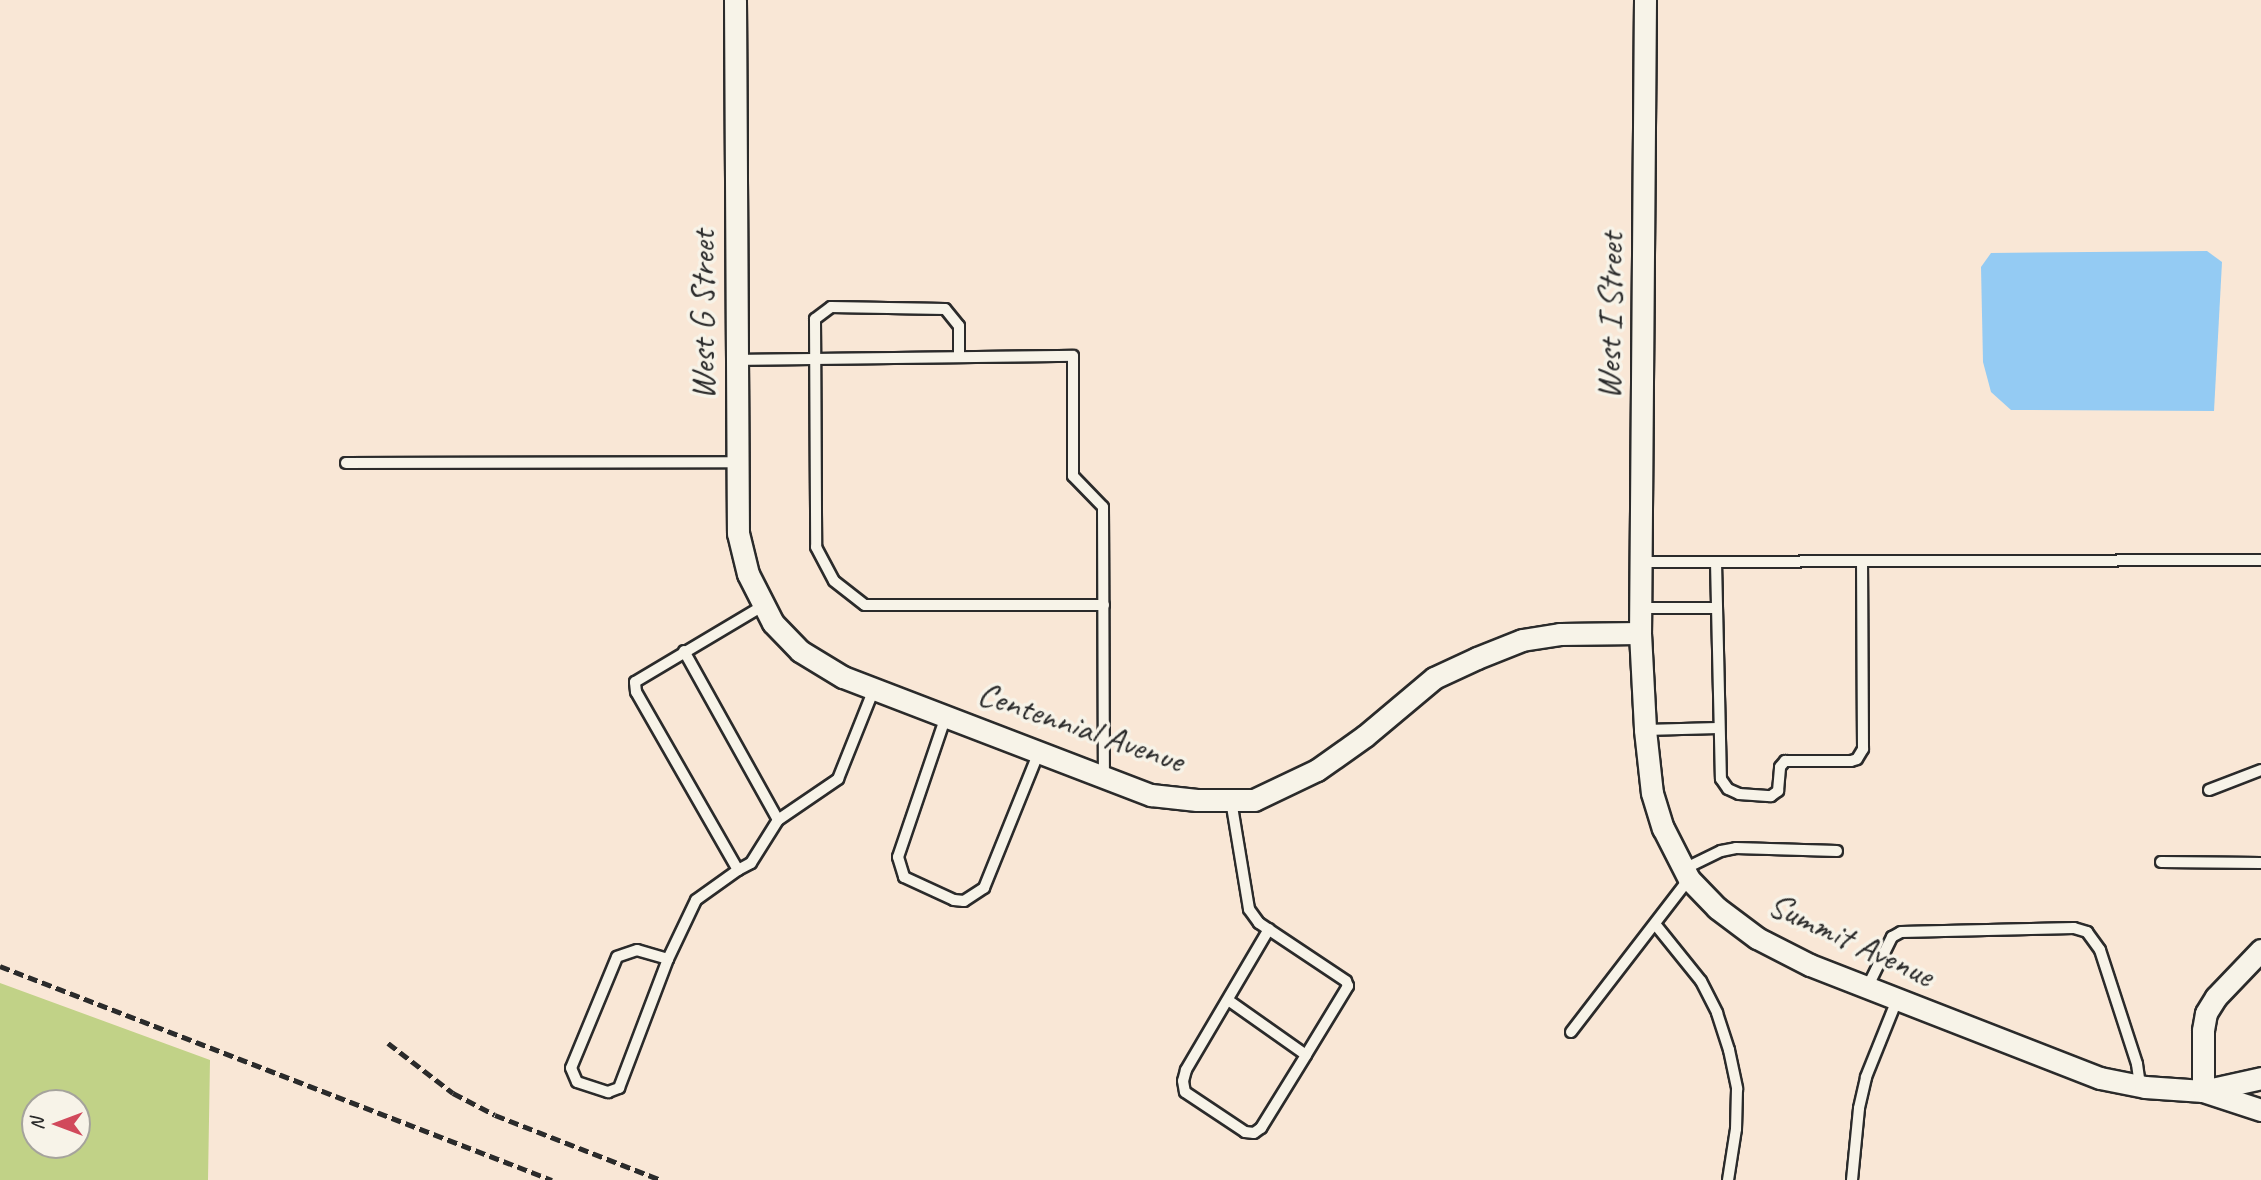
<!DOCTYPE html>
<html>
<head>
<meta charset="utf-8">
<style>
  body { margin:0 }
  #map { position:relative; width:2261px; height:1180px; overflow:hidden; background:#f9e7d6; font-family:Caveat,sans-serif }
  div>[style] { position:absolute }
  .green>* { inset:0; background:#c1d287 }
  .water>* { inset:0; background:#94cbf3 }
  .roads { filter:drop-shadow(2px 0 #2b2b2b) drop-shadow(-2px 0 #2b2b2b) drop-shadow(0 2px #2b2b2b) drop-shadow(0 -2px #2b2b2b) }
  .service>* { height:10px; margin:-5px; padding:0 5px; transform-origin:5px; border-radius:5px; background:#f7f3e8 }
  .minor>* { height:21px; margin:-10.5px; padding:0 10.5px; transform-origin:10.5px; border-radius:10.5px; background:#f7f3e8 }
  .rail>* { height:5px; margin-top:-2.5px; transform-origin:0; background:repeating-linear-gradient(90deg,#2b2b2b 0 10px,transparent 0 15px) }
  span { translate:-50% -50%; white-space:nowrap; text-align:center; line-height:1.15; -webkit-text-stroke:7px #f7f3e8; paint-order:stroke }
  .street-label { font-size:35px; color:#2b2b2b }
  .north { position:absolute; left:21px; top:1089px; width:70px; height:70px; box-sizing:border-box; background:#f7f3e8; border:2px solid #a5a39c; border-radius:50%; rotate:270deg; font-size:19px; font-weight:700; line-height:28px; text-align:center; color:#2b2b2b }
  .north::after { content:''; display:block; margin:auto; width:24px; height:32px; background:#d1495b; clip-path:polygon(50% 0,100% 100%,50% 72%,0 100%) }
</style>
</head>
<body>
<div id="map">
  <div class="green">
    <i style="clip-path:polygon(evenodd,0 983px,210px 1060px,208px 1180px,0 1180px,0 983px,35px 1103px,77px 1103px,77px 1145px,35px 1145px,35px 1103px)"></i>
  </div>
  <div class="water">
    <i style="clip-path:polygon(2207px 251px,2222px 262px,2214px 411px,2011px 410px,1991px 392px,1983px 362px,1981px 267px,1991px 253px)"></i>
  </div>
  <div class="roads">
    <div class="service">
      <i style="left:959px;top:357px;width:31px;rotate:-90deg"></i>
      <i style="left:959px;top:326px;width:22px;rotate:-129deg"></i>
      <i style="left:945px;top:309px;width:114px;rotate:-179deg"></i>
      <i style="left:831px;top:307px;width:20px;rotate:143deg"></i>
      <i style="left:815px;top:319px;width:228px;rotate:89.7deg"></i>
      <i style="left:816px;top:547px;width:38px;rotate:62deg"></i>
      <i style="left:834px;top:581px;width:39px;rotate:38deg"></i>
      <i style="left:865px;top:605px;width:239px"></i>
      <i style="left:736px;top:360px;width:337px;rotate:-0.7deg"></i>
      <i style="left:1073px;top:356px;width:120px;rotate:90deg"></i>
      <i style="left:1073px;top:476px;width:43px;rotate:45.9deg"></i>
      <i style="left:1103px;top:507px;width:270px;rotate:89.8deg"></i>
      <i style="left:346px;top:463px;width:391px;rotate:-0.1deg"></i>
      <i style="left:1641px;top:562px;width:620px;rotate:-0.18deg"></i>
      <i style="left:1716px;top:562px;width:217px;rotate:88.7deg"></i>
      <i style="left:1721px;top:779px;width:12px;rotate:55deg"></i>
      <i style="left:1728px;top:789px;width:12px;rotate:24deg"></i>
      <i style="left:1739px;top:794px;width:32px;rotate:4deg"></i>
      <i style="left:1771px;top:796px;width:9px;rotate:-36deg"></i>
      <i style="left:1778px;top:791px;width:24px;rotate:-85deg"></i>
      <i style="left:1780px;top:767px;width:8px;rotate:-50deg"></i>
      <i style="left:1785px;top:761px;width:66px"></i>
      <i style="left:1851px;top:761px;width:6px;rotate:-18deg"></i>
      <i style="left:1857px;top:759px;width:12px;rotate:-59deg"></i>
      <i style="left:1863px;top:749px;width:188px;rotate:-90.3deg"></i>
      <i style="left:1641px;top:608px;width:76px"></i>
      <i style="left:684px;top:651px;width:193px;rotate:60.9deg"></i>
      <i style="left:778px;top:820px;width:51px;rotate:122.1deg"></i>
      <i style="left:751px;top:863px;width:15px;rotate:152deg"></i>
      <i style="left:946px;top:716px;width:149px;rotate:108.8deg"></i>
      <i style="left:898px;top:857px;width:21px;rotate:73deg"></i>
      <i style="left:904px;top:877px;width:55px;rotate:24.7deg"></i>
      <i style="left:954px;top:900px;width:10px;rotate:6deg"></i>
      <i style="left:964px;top:901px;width:24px;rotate:-33deg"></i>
      <i style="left:984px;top:888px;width:147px;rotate:-68deg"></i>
      <i style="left:1645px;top:730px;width:73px;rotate:-1.6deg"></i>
      <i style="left:2209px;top:790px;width:56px;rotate:-21deg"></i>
      <i style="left:778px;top:820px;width:73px;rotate:-34.3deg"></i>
      <i style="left:838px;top:779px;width:97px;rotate:-68.2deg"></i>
      <i style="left:2161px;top:862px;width:100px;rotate:0.6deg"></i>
      <i style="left:1684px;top:869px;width:41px;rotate:-25.9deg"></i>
      <i style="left:1721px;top:851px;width:15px;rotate:-11deg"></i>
      <i style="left:1736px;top:848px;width:101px;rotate:1.7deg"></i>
      <i style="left:1655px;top:924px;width:73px;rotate:51.1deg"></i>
      <i style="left:1701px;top:981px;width:36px;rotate:63deg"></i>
      <i style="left:1717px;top:1013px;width:39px;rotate:72deg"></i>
      <i style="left:1729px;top:1050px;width:40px;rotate:78deg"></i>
      <i style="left:1737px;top:1089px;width:40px;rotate:91.4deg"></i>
      <i style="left:1736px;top:1129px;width:52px;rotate:98.9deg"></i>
      <i style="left:1269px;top:929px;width:164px;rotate:120.5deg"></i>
      <i style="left:1186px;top:1070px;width:11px;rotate:105deg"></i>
      <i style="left:1183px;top:1081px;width:11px;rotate:80deg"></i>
      <i style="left:1185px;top:1092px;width:72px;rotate:33.7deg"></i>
      <i style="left:1245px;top:1132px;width:9px;rotate:6deg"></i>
      <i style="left:1254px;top:1133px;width:9px;rotate:-36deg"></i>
      <i style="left:1261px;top:1128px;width:86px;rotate:-58.3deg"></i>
      <i style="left:668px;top:959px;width:32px;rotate:-164deg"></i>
      <i style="left:637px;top:950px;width:21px;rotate:161deg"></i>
      <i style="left:617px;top:957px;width:120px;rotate:112.5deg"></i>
      <i style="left:571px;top:1068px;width:15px;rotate:67deg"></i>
      <i style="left:577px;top:1082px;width:33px;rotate:18deg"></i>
      <i style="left:608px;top:1092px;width:12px;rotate:-20deg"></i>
      <i style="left:619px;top:1088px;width:138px;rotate:-69.2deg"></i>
      <i style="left:668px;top:959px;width:65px;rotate:-64.6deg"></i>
      <i style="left:696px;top:900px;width:52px;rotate:-35.5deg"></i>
      <i style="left:738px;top:870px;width:205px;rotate:-119.8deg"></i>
      <i style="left:636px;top:692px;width:10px;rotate:-96deg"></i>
      <i style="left:635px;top:682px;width:150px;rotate:-30.8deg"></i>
      <i style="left:1867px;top:988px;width:57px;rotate:-63.9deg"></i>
      <i style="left:1892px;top:937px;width:10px;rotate:-29deg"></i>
      <i style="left:1901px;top:932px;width:173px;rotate:-1.3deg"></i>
      <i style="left:2074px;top:928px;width:14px;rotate:17deg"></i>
      <i style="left:2087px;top:932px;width:22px;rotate:54deg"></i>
      <i style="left:2100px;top:950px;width:120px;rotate:72deg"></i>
      <i style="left:2137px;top:1064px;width:22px;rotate:82deg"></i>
      <i style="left:1228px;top:1000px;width:95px;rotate:35.2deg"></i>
      <i style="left:1306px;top:1055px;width:81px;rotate:-58.7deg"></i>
      <i style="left:1348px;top:986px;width:5px;rotate:-112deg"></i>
      <i style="left:1346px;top:981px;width:105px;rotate:-146.3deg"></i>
      <i style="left:1259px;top:923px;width:17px;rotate:-126deg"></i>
      <i style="left:1249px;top:909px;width:110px;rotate:-99.4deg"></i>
      <i style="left:1571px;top:1032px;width:193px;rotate:-52.4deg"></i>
      <i style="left:1852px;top:1180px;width:72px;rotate:-84.4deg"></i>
      <i style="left:1859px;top:1108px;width:32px;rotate:-77deg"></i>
      <i style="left:1866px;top:1077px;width:83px;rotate:-68.1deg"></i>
    </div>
    <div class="minor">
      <i style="left:735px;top:0;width:533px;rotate:89.68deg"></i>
      <i style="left:738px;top:533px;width:42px;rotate:76.3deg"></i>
      <i style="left:748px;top:574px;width:55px;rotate:63deg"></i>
      <i style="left:773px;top:623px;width:39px;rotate:46deg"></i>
      <i style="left:800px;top:651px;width:50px;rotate:31.2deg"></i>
      <i style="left:843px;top:677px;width:330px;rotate:21deg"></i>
      <i style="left:1151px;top:795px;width:46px;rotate:6.2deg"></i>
      <i style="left:1197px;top:800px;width:57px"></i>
      <i style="left:1254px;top:800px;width:70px;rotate:-25.5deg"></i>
      <i style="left:1317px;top:770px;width:59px;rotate:-35.3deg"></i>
      <i style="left:1365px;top:736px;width:90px;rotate:-40deg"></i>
      <i style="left:1434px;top:678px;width:47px;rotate:-24.9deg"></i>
      <i style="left:1477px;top:658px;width:48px;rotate:-21.8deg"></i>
      <i style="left:1522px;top:640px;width:38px;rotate:-9deg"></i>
      <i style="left:1560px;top:634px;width:80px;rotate:-0.7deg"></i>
      <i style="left:1645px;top:0;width:633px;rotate:90.45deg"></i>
      <i style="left:1640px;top:633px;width:97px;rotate:87deg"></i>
      <i style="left:1645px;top:730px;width:63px;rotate:83.7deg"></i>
      <i style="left:1652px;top:793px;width:37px;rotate:73deg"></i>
      <i style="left:1663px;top:828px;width:57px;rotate:63deg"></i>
      <i style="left:1689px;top:879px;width:40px;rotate:46deg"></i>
      <i style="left:1717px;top:908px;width:50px;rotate:36.9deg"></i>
      <i style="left:1757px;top:938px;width:59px;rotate:27deg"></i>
      <i style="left:1810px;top:965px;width:311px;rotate:21.3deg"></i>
      <i style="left:2100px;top:1078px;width:46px;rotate:11.3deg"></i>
      <i style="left:2145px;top:1087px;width:58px;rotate:3.9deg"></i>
      <i style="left:2203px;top:1091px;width:61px;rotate:18.1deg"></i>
      <i style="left:2203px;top:1091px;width:61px;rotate:-90deg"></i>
      <i style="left:2203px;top:1030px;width:17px;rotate:-80deg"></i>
      <i style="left:2206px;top:1013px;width:19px;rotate:-58deg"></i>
      <i style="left:2216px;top:997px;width:65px;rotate:-46.2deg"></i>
      <i style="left:2203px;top:1091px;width:59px;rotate:-12.6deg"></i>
    </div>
  </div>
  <div class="rail">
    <i style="left:0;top:966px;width:592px;rotate:21.19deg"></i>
    <i style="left:388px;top:1043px;width:82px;rotate:37.6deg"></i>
    <i style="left:453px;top:1093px;width:47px;rotate:27.6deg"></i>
    <i style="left:495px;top:1115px;width:178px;rotate:21.4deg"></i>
  </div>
  <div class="street-label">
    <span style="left:703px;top:315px;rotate:-90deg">West G Street</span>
    <span style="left:1610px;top:316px;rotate:-89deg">West I Street</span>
    <span style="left:1081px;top:727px;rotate:19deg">Centennial Avenue</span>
    <span style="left:1851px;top:940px;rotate:25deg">Summit Avenue</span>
  </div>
  <div class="north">N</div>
</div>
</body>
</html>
